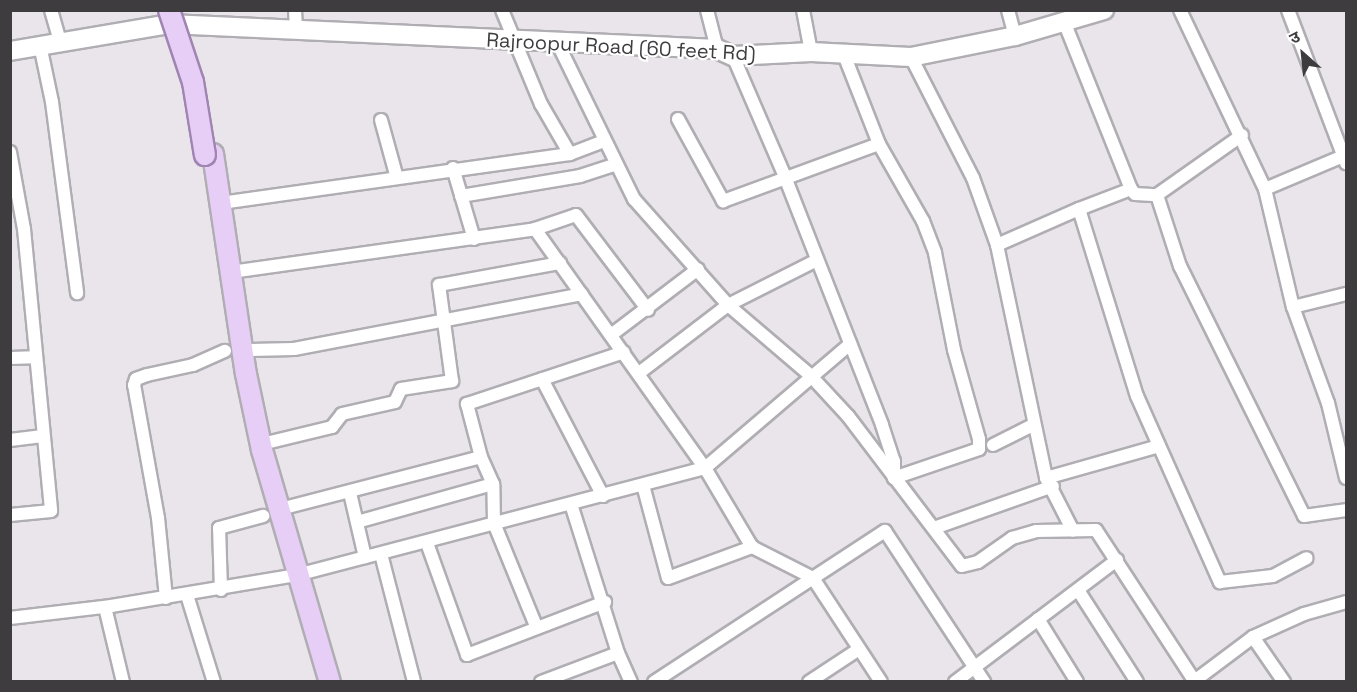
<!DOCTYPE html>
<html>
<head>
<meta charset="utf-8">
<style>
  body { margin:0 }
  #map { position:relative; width:1357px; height:692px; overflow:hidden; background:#e9e5eb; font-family:"Space Grotesk","Noto Sans Devanagari",sans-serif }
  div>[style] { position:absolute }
  .roads { filter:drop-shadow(2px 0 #b0adb3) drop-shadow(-2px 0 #b0adb3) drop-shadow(0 2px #b0adb3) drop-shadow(0 -2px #b0adb3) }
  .street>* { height:12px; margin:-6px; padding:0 6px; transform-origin:6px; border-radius:6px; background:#fff }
  .secondary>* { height:18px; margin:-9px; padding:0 9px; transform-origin:9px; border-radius:9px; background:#fff }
  .primary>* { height:20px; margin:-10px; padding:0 10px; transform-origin:10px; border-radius:10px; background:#e6cef6 }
  .bridges { filter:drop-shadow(2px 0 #a085b2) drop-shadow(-2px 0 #a085b2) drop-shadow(0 2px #a085b2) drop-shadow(0 -2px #a085b2) }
  .primary-bridge>* { height:20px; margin:-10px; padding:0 10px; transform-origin:10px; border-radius:10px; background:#e6cef6 }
  span { translate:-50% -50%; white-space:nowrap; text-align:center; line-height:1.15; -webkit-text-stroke:4.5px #fff; paint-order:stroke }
  .street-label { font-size:20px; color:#3e3c3f }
  .frame { position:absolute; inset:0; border:12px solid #3e3c3f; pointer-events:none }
  .north { position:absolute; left:1273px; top:24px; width:60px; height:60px; -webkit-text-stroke:4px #fff; paint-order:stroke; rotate:333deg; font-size:16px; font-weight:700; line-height:24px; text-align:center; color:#3e3c3f }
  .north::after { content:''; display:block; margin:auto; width:21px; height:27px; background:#3e3c3f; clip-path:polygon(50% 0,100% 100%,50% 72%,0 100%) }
</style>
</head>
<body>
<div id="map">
  <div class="roads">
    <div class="street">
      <i style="left:51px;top:10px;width:35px;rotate:74deg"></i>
      <i style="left:295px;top:10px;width:22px;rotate:87deg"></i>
      <i style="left:502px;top:10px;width:102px;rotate:67.5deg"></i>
      <i style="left:541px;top:104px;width:58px;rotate:59.9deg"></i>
      <i style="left:707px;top:10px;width:40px;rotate:75.6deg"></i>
      <i style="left:803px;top:10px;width:43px;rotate:79.2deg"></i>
      <i style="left:1008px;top:10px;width:27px;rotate:75deg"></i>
      <i style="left:1180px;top:10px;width:198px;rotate:64.6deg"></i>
      <i style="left:1265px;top:189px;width:121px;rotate:76.7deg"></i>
      <i style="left:1293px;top:307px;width:102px;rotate:70deg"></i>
      <i style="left:1328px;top:403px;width:77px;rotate:76.5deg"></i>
      <i style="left:1288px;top:10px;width:164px;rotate:69.2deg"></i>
      <i style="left:1065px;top:24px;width:178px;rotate:68.2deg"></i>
      <i style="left:1131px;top:189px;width:6px;rotate:51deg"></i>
      <i style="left:1135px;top:194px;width:22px;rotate:3deg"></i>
      <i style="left:1157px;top:195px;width:75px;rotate:72.1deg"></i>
      <i style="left:1180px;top:266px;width:279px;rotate:63.6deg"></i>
      <i style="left:1304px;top:516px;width:42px;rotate:-8.1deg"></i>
      <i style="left:558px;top:44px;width:173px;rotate:63.9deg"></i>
      <i style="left:634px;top:199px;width:142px;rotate:48.4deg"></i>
      <i style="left:728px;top:305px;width:108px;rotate:40.5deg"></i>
      <i style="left:810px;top:375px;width:56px;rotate:47.2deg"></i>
      <i style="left:848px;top:416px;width:188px;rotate:52.8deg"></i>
      <i style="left:962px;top:566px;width:16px;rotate:-14deg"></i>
      <i style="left:978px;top:562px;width:42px;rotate:-35.2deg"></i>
      <i style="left:1012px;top:538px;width:25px;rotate:-16deg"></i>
      <i style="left:1036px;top:531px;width:60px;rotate:-1deg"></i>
      <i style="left:1096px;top:530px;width:181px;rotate:56.9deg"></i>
      <i style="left:40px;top:45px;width:58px;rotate:78.1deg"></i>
      <i style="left:52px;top:102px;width:193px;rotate:82.5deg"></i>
      <i style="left:843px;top:52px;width:99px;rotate:68.6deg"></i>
      <i style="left:879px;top:144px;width:89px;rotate:60.3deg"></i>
      <i style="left:923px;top:221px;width:34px;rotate:69deg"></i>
      <i style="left:935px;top:253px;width:99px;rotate:78.9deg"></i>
      <i style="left:954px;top:350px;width:92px;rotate:74.3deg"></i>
      <i style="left:979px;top:439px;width:10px;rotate:90deg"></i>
      <i style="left:979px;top:449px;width:90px;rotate:161.2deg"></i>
      <i style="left:733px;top:56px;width:132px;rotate:66.7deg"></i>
      <i style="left:785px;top:177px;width:266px;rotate:68.6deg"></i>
      <i style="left:882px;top:425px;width:38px;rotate:72deg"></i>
      <i style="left:894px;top:461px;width:17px;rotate:90deg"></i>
      <i style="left:911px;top:57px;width:136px;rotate:62.9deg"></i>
      <i style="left:973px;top:178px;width:71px;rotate:70.3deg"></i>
      <i style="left:997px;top:245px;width:238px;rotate:78.1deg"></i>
      <i style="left:1046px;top:478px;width:59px;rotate:63deg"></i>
      <i style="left:678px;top:119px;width:94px;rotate:61.2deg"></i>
      <i style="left:723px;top:201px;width:166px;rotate:-20.1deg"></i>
      <i style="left:381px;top:120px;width:60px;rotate:74.6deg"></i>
      <i style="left:10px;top:152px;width:78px;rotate:79.7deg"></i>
      <i style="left:24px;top:229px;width:283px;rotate:84.5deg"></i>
      <i style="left:51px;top:511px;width:41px;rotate:174.4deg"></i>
      <i style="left:453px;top:168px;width:74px;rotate:73.5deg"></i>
      <i style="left:1131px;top:189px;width:56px;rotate:159deg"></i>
      <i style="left:1079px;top:209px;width:196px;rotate:72.8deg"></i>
      <i style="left:1137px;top:396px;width:204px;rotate:66deg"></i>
      <i style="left:1220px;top:582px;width:53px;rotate:-6.5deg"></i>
      <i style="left:1273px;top:576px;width:38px;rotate:-28deg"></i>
      <i style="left:1265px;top:189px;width:85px;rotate:-22.9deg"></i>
      <i style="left:1157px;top:195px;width:104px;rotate:-35.2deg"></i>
      <i style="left:461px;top:196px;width:121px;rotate:-9.5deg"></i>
      <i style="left:580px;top:176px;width:38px;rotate:-18deg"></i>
      <i style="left:228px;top:202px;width:345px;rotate:-8deg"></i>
      <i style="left:570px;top:154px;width:36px;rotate:-21deg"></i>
      <i style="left:535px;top:229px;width:293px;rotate:54.6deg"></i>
      <i style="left:705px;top:468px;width:92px;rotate:59.3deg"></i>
      <i style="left:752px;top:547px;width:68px;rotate:26.9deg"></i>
      <i style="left:813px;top:578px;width:124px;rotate:56.8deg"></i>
      <i style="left:997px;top:245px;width:90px;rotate:-23.7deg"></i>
      <i style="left:238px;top:271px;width:300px;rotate:-8deg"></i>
      <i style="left:535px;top:229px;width:43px;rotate:-18.9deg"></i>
      <i style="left:576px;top:215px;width:119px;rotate:52.8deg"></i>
      <i style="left:1293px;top:307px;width:55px;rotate:-13.8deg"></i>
      <i style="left:611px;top:335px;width:109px;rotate:-37.2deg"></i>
      <i style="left:250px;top:350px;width:44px;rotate:-1.3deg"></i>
      <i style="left:294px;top:349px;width:293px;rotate:-10.8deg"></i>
      <i style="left:10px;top:358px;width:24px;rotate:-2deg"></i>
      <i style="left:639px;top:373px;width:112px;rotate:-37.4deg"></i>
      <i style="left:728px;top:305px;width:97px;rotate:-26.8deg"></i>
      <i style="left:542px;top:379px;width:132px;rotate:62.5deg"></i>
      <i style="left:10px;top:440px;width:33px;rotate:-7deg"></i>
      <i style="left:266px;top:443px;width:68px;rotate:-13.6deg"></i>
      <i style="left:332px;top:427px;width:16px;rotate:-52deg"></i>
      <i style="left:342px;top:414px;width:54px;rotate:-12.8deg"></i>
      <i style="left:395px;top:402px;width:14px;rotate:-65deg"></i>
      <i style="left:401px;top:389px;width:52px;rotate:-8.9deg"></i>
      <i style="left:452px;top:381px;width:97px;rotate:-97.7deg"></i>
      <i style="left:439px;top:285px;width:123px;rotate:-10.3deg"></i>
      <i style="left:993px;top:445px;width:45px;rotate:-26.6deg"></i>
      <i style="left:1046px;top:478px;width:117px;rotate:-15.8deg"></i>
      <i style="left:643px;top:485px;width:96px;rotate:75deg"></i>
      <i style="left:668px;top:578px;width:90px;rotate:-20.3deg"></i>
      <i style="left:350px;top:493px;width:66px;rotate:76.8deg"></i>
      <i style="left:571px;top:504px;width:156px;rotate:72.5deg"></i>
      <i style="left:618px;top:653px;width:32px;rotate:66deg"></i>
      <i style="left:284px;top:508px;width:203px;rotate:-14.5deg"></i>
      <i style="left:357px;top:522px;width:141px;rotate:-15.6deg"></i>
      <i style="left:934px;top:528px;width:126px;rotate:-19.4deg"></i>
      <i style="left:427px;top:543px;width:119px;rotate:70.3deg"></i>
      <i style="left:467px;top:655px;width:148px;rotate:-21deg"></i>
      <i style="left:381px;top:554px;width:132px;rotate:75.5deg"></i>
      <i style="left:221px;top:590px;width:62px;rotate:-91.8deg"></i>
      <i style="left:219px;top:528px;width:46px;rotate:-15.3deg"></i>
      <i style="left:1078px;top:590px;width:109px;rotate:57.3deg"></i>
      <i style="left:187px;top:595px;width:91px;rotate:72.8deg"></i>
      <i style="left:166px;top:598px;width:80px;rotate:-95.7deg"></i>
      <i style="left:158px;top:518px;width:135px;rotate:-100.2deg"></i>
      <i style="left:134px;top:385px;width:6px;rotate:-72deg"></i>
      <i style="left:136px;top:379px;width:12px;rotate:-20deg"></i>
      <i style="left:147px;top:375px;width:47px;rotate:-12.3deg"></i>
      <i style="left:193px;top:365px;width:35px;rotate:-24deg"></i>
      <i style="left:105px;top:607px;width:77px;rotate:76.5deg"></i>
      <i style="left:10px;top:618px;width:102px;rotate:-6.8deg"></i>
      <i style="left:111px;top:606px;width:189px;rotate:-9.5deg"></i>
      <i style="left:297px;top:575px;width:422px;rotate:-14.7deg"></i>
      <i style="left:705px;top:468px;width:191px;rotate:-40.5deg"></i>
      <i style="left:1038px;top:619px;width:74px;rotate:58.2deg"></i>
      <i style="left:536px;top:626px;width:111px;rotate:-112.2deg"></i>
      <i style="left:494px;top:523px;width:39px;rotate:-91deg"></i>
      <i style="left:493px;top:484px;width:30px;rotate:-114deg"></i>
      <i style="left:481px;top:457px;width:55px;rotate:-104.8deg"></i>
      <i style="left:467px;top:404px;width:165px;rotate:-18.3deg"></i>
      <i style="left:1253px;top:637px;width:55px;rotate:55.4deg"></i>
      <i style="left:541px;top:682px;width:82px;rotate:-20.6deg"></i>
      <i style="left:654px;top:682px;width:276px;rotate:-33.2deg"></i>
      <i style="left:885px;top:531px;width:181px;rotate:56.7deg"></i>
      <i style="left:809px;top:682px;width:60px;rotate:-33.4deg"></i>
      <i style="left:955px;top:682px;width:203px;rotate:-37deg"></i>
      <i style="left:1193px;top:682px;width:75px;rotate:-36.9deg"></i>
      <i style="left:1253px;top:637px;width:56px;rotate:-24.3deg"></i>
      <i style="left:1304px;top:614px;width:44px;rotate:-15.9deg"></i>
    </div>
    <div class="secondary">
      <i style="left:10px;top:51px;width:161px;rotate:-9.6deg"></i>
      <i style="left:169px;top:24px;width:549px;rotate:2.61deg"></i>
      <i style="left:717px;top:49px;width:17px;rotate:24deg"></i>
      <i style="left:733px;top:56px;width:78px;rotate:-2.9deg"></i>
      <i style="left:811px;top:52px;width:100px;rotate:2.9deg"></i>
      <i style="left:911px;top:57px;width:106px;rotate:-11.4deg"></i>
      <i style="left:1015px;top:36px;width:93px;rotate:-16.3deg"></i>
    </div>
    <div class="primary">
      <i style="left:213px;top:154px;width:222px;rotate:81.5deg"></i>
      <i style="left:246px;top:374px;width:78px;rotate:78.1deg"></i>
      <i style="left:262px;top:450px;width:242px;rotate:73.7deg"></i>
    </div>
  </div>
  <div class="bridges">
    <div class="primary-bridge">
      <i style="left:169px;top:10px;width:76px;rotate:71.6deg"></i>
      <i style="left:193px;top:82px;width:74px;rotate:80.7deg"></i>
    </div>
  </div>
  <div class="street-label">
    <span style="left:621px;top:47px;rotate:3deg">Rajroopur Road (60 feet Rd)</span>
  </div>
  <div class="frame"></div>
  <div class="north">उ</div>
</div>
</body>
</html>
